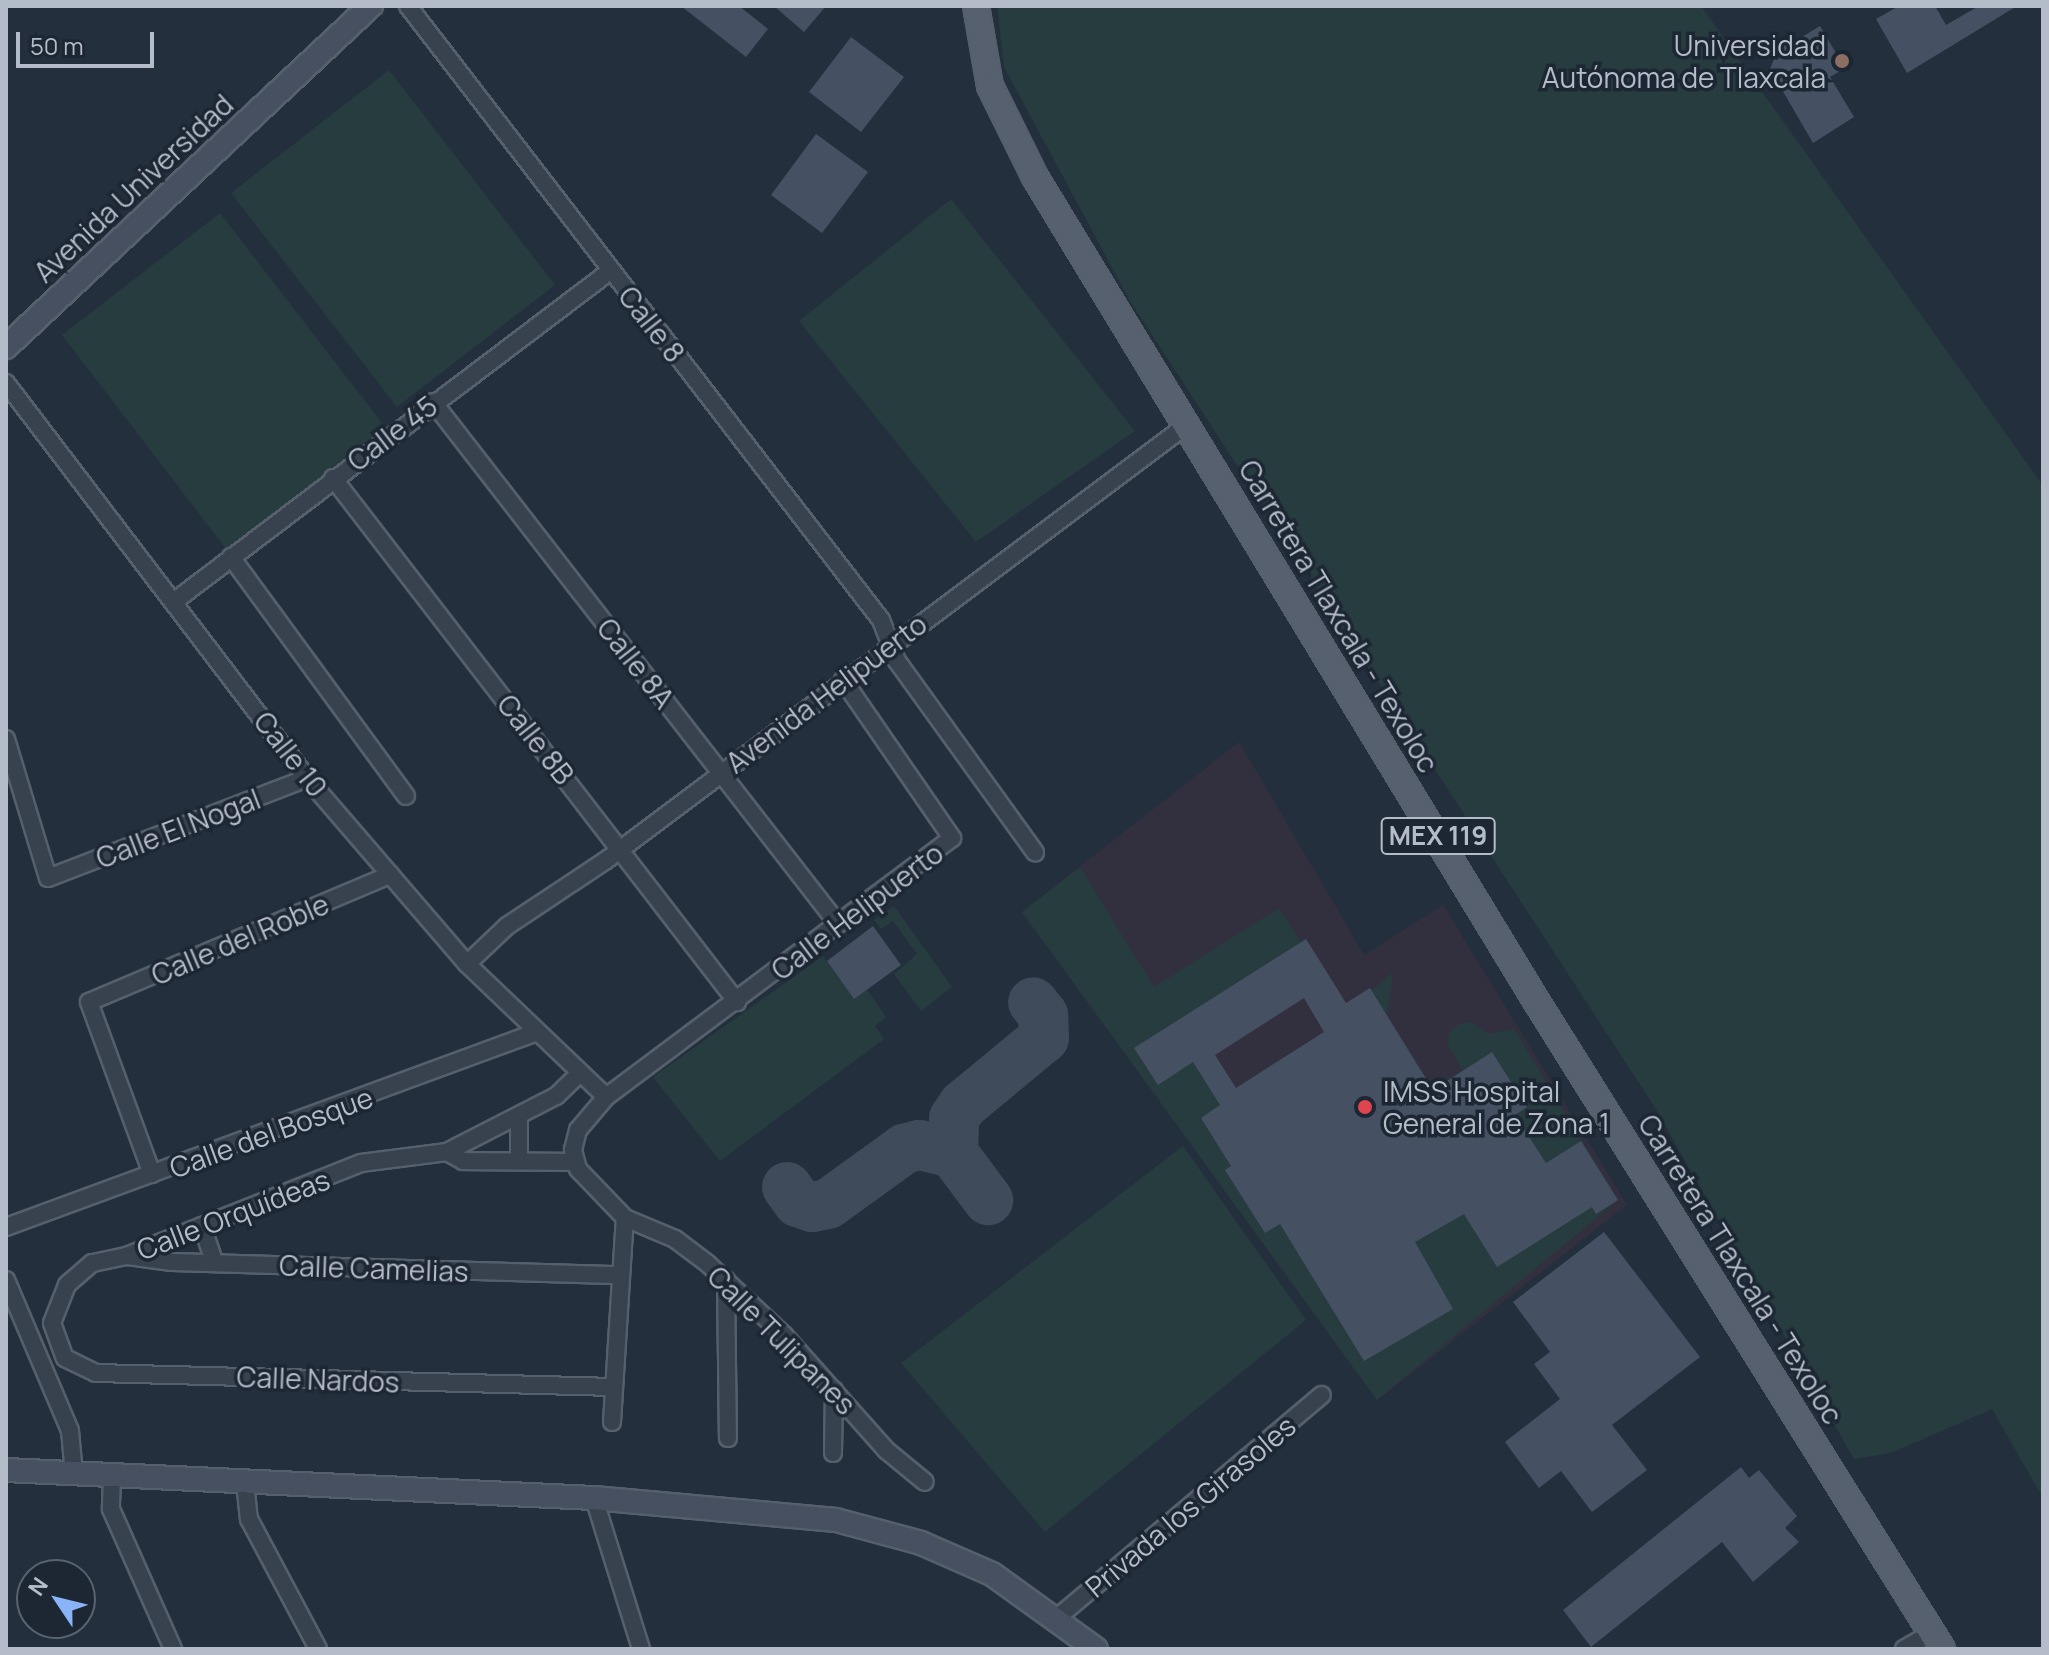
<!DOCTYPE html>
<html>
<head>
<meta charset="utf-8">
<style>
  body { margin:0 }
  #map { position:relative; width:2049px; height:1655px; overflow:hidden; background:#242f3e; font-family:Manrope,sans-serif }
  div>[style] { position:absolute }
  .medical>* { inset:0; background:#32303f }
  .green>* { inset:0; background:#263c3f }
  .taxiway>* { height:50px; margin:-25px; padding:0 25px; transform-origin:25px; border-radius:25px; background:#3f4a5a }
  .building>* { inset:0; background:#455162 }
  .roads { filter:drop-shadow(2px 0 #565f6c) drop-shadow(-2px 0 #565f6c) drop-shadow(0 2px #565f6c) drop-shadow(0 -2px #565f6c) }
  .street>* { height:16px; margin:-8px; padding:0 8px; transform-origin:8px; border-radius:8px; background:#38414e }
  .secondary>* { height:22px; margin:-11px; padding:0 11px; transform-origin:11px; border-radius:11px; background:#465061 }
  .primary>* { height:24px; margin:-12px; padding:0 12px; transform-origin:12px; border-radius:12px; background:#56606e }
  .dots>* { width:22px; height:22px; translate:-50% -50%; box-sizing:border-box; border:4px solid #1d2633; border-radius:50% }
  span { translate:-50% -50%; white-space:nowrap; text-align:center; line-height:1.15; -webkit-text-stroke:7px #1d2633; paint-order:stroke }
  .shield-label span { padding:2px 6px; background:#1d2633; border:2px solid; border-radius:6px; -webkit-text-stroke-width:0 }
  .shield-label { font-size:26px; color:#b4bcc9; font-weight:700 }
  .poi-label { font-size:28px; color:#b4bcc9 }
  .right { translate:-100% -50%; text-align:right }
  .left { translate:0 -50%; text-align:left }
  .street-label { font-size:28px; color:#b4bcc9 }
  .frame { position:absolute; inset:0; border:8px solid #b4bcc9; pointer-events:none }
  .north { position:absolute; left:16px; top:1559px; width:80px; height:80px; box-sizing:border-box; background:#1d2633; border:2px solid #59626f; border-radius:50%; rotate:305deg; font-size:22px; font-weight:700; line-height:32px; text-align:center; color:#b4bcc9 }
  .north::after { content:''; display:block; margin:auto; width:28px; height:36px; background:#8ab4f8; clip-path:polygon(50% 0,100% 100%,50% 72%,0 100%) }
  .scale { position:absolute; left:16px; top:32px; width:138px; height:36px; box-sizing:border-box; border:4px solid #b4bcc9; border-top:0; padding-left:10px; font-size:24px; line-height:28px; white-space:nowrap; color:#b4bcc9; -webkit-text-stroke:6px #1d2633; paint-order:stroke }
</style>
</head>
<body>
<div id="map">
  <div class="medical">
    <i style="clip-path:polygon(1239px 742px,1364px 955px,1443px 905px,1627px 1205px,1377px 1400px,1022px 912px)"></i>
  </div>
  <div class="green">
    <i style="clip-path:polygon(997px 6px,1701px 6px,2043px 486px,2043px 1498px,1992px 1409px,1891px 1453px,1854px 1459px,1654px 1106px,1130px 301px,1004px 67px)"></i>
    <i style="clip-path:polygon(389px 70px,555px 285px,397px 407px,231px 193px)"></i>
    <i style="clip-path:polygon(951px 199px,1135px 431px,976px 542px,799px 321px)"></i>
    <i style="clip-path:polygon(220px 213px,385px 427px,227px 550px,62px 335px)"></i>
    <i style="clip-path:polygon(1080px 867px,1154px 987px,1279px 908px,1301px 942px,1172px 1024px,1210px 1089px,1218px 1084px,1236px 1088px,1324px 1032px,1393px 972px,1387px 1016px,1433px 1089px,1463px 1070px,1448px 1046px,1449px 1033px,1459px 1024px,1470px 1022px,1489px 1034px,1514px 1029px,1618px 1200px,1377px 1400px,1022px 912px)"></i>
    <i style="clip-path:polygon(894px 906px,952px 987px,921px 1011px,894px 974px,917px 954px,893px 921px,881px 929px,874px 920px)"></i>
    <i style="clip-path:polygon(823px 956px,854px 998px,867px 989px,886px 1017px,875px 1026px,884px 1039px,720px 1161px,653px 1077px)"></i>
    <i style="clip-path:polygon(1183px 1146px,1306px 1320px,1045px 1532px,901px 1363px)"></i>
  </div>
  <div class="taxiway">
    <i style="left:953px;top:1153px;width:35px;rotate:-88deg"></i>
    <i style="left:954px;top:1118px;width:16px;rotate:-55deg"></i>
    <i style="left:963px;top:1105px;width:105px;rotate:-39.6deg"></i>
    <i style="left:1044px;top:1038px;width:23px;rotate:-92deg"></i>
    <i style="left:1043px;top:1015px;width:16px;rotate:-128deg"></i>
    <i style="left:787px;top:1187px;width:19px;rotate:54deg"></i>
    <i style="left:798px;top:1202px;width:15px;rotate:20deg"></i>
    <i style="left:812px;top:1207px;width:16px;rotate:-11deg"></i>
    <i style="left:828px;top:1204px;width:94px;rotate:-35.9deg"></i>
    <i style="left:904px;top:1149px;width:16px;rotate:-15deg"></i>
    <i style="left:919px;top:1145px;width:35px;rotate:13deg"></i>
    <i style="left:953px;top:1153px;width:59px;rotate:53.3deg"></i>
  </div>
  <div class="building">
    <i style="clip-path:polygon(681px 6px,739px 6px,768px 29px,746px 57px)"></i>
    <i style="clip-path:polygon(774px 6px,826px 6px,804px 32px)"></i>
    <i style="clip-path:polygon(1899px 6px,1935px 6px,1946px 25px,1979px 6px,2017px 6px,1907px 73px,1876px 19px)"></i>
    <i style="clip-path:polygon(1820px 26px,1845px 68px,1830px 77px,1854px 117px,1813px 143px,1770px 69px,1783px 37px,1794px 42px)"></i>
    <i style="clip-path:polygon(851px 37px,904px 77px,861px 132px,809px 92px)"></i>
    <i style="clip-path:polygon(816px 134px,868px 172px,822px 233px,771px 195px)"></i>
    <i style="clip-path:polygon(873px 926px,901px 965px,854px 999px,827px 961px)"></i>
    <i style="clip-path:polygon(evenodd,1306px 939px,1346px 1003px,1370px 988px,1433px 1090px,1492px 1052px,1527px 1107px,1515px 1115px,1546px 1163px,1581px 1141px,1618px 1200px,1596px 1214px,1592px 1207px,1497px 1267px,1464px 1214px,1415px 1242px,1453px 1309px,1364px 1361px,1280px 1224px,1265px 1233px,1225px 1170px,1231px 1166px,1201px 1118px,1220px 1105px,1193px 1062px,1158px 1085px,1134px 1048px,1306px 939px,1304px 998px,1324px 1032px,1236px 1088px,1215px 1055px,1304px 998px)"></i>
    <i style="clip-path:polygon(1604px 1232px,1700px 1357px,1612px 1425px,1647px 1470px,1592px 1512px,1561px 1471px,1539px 1488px,1505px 1442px,1560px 1399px,1534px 1364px,1550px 1352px,1513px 1302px)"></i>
    <i style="clip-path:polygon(1741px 1467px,1749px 1478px,1759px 1470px,1797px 1516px,1785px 1528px,1799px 1542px,1753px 1582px,1722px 1542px,1591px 1647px,1563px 1610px)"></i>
  </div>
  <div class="roads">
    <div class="street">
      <i style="left:408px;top:6px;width:775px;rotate:52.39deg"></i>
      <i style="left:881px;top:620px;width:44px;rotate:68.7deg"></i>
      <i style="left:897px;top:661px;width:236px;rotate:54.2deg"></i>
      <i style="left:6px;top:383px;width:497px;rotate:52.7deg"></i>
      <i style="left:307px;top:778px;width:245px;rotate:49.3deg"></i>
      <i style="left:467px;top:964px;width:192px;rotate:43.7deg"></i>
      <i style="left:433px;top:402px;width:661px;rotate:52.19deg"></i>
      <i style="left:333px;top:478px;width:662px;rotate:52.37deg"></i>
      <i style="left:231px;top:557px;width:296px;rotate:53.8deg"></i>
      <i style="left:176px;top:600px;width:545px;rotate:-37.16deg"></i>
      <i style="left:6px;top:739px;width:145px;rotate:73.2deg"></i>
      <i style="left:48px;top:878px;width:278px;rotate:-21.1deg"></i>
      <i style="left:467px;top:964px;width:55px;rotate:-43.5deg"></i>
      <i style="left:507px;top:926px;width:118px;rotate:-33.6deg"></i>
      <i style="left:605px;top:861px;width:729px;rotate:-36.85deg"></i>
      <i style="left:580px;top:1073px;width:33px;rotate:136deg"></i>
      <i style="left:556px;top:1096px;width:123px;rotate:152.8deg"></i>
      <i style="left:447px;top:1152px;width:87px;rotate:172.7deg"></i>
      <i style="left:361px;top:1163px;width:253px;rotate:158.4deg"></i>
      <i style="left:126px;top:1256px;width:35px;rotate:168deg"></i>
      <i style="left:92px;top:1263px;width:33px;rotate:139deg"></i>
      <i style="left:67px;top:1285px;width:41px;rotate:111.5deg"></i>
      <i style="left:52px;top:1323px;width:37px;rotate:70deg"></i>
      <i style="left:65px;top:1358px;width:34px;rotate:26deg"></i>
      <i style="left:96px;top:1373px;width:518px;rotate:1.55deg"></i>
      <i style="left:519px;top:1118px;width:40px;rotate:90deg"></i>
      <i style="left:447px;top:1152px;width:18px;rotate:29deg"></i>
      <i style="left:463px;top:1161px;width:111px;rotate:0.5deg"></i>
      <i style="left:152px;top:1174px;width:183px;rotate:-110.1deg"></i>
      <i style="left:89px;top:1002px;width:327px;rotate:-22.9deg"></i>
      <i style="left:625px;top:1218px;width:54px;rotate:22.8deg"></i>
      <i style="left:675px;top:1239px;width:41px;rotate:37.1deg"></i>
      <i style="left:708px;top:1264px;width:104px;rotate:43.1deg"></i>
      <i style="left:784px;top:1335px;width:154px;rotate:48.4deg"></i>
      <i style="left:886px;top:1450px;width:50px;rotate:39.4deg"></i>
      <i style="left:202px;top:1226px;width:39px;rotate:71deg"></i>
      <i style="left:6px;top:1227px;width:563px;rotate:-20.17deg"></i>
      <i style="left:128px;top:1256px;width:44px;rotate:7.8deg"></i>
      <i style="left:172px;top:1262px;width:449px;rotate:1.7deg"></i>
      <i style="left:6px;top:1280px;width:164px;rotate:67deg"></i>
      <i style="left:70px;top:1431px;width:43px;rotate:84.7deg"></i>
      <i style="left:726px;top:1280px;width:158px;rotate:89.3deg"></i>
      <i style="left:612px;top:1422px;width:204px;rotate:-86.4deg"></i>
      <i style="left:625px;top:1218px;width:68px;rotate:-133.8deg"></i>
      <i style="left:578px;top:1169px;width:20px;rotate:-105deg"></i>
      <i style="left:573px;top:1150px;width:21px;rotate:-76deg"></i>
      <i style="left:578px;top:1130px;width:43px;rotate:-49.7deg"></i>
      <i style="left:606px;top:1097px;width:432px;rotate:-36.8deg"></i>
      <i style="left:952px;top:838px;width:192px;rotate:-124.6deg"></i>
      <i style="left:833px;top:1453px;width:63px;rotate:-89.1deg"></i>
      <i style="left:112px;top:1476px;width:33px;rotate:92deg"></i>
      <i style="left:111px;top:1509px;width:153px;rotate:66.1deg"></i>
      <i style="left:245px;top:1482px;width:37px;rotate:84deg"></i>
      <i style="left:249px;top:1519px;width:147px;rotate:62deg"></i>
      <i style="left:594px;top:1498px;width:158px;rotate:72.7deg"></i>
      <i style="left:1057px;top:1618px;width:346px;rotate:-40.1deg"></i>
      <i style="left:1904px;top:1649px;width:32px;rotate:-30deg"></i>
    </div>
    <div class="secondary">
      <i style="left:6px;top:347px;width:500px;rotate:-43.1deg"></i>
      <i style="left:6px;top:1470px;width:589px;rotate:2.73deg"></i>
      <i style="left:594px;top:1498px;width:243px;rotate:5.2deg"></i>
      <i style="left:836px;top:1520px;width:88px;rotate:15.1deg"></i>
      <i style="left:921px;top:1543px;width:77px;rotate:23.6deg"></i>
      <i style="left:992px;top:1574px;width:128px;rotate:35.8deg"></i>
    </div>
    <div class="primary">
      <i style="left:976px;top:6px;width:81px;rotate:80.1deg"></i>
      <i style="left:990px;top:86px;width:102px;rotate:63.7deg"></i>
      <i style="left:1035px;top:177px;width:962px;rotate:58.69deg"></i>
      <i style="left:1535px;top:999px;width:767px;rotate:57.95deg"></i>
    </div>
  </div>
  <div class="dots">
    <i style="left:1842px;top:61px;background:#8d6e63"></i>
    <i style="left:1365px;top:1107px;background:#e0444e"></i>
  </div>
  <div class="shield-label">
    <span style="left:1438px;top:836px">MEX 119</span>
  </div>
  <div class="poi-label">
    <span class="right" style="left:1826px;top:61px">Universidad<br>Autónoma de Tlaxcala</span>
    <span class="left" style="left:1383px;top:1107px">IMSS Hospital<br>General de Zona 1</span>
  </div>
  <div class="street-label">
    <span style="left:133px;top:188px;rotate:-43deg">Avenida Universidad</span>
    <span style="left:652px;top:324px;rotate:52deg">Calle 8</span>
    <span style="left:392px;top:433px;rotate:-37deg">Calle 45</span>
    <span style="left:1339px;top:616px;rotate:59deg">Carretera Tlaxcala - Texoloc</span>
    <span style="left:636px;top:663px;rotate:52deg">Calle 8A</span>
    <span style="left:826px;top:693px;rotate:-37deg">Avenida Helipuerto</span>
    <span style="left:536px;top:739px;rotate:52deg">Calle 8B</span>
    <span style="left:291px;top:754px;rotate:52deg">Calle 10</span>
    <span style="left:178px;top:828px;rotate:-21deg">Calle El Nogal</span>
    <span style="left:857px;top:911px;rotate:-37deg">Calle Helipuerto</span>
    <span style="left:240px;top:939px;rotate:-23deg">Calle del Roble</span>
    <span style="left:271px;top:1132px;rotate:-20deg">Calle del Bosque</span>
    <span style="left:233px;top:1214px;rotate:-21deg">Calle Orquídeas</span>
    <span style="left:374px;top:1268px;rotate:2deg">Calle Camelias</span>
    <span style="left:1741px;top:1269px;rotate:58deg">Carretera Tlaxcala - Texoloc</span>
    <span style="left:782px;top:1340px;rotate:45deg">Calle Tulipanes</span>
    <span style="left:318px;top:1379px;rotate:2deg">Calle Nardos</span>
    <span style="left:1190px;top:1506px;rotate:-40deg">Privada los Girasoles</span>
  </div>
  <div class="frame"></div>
  <div class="north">N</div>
  <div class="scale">50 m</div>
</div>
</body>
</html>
